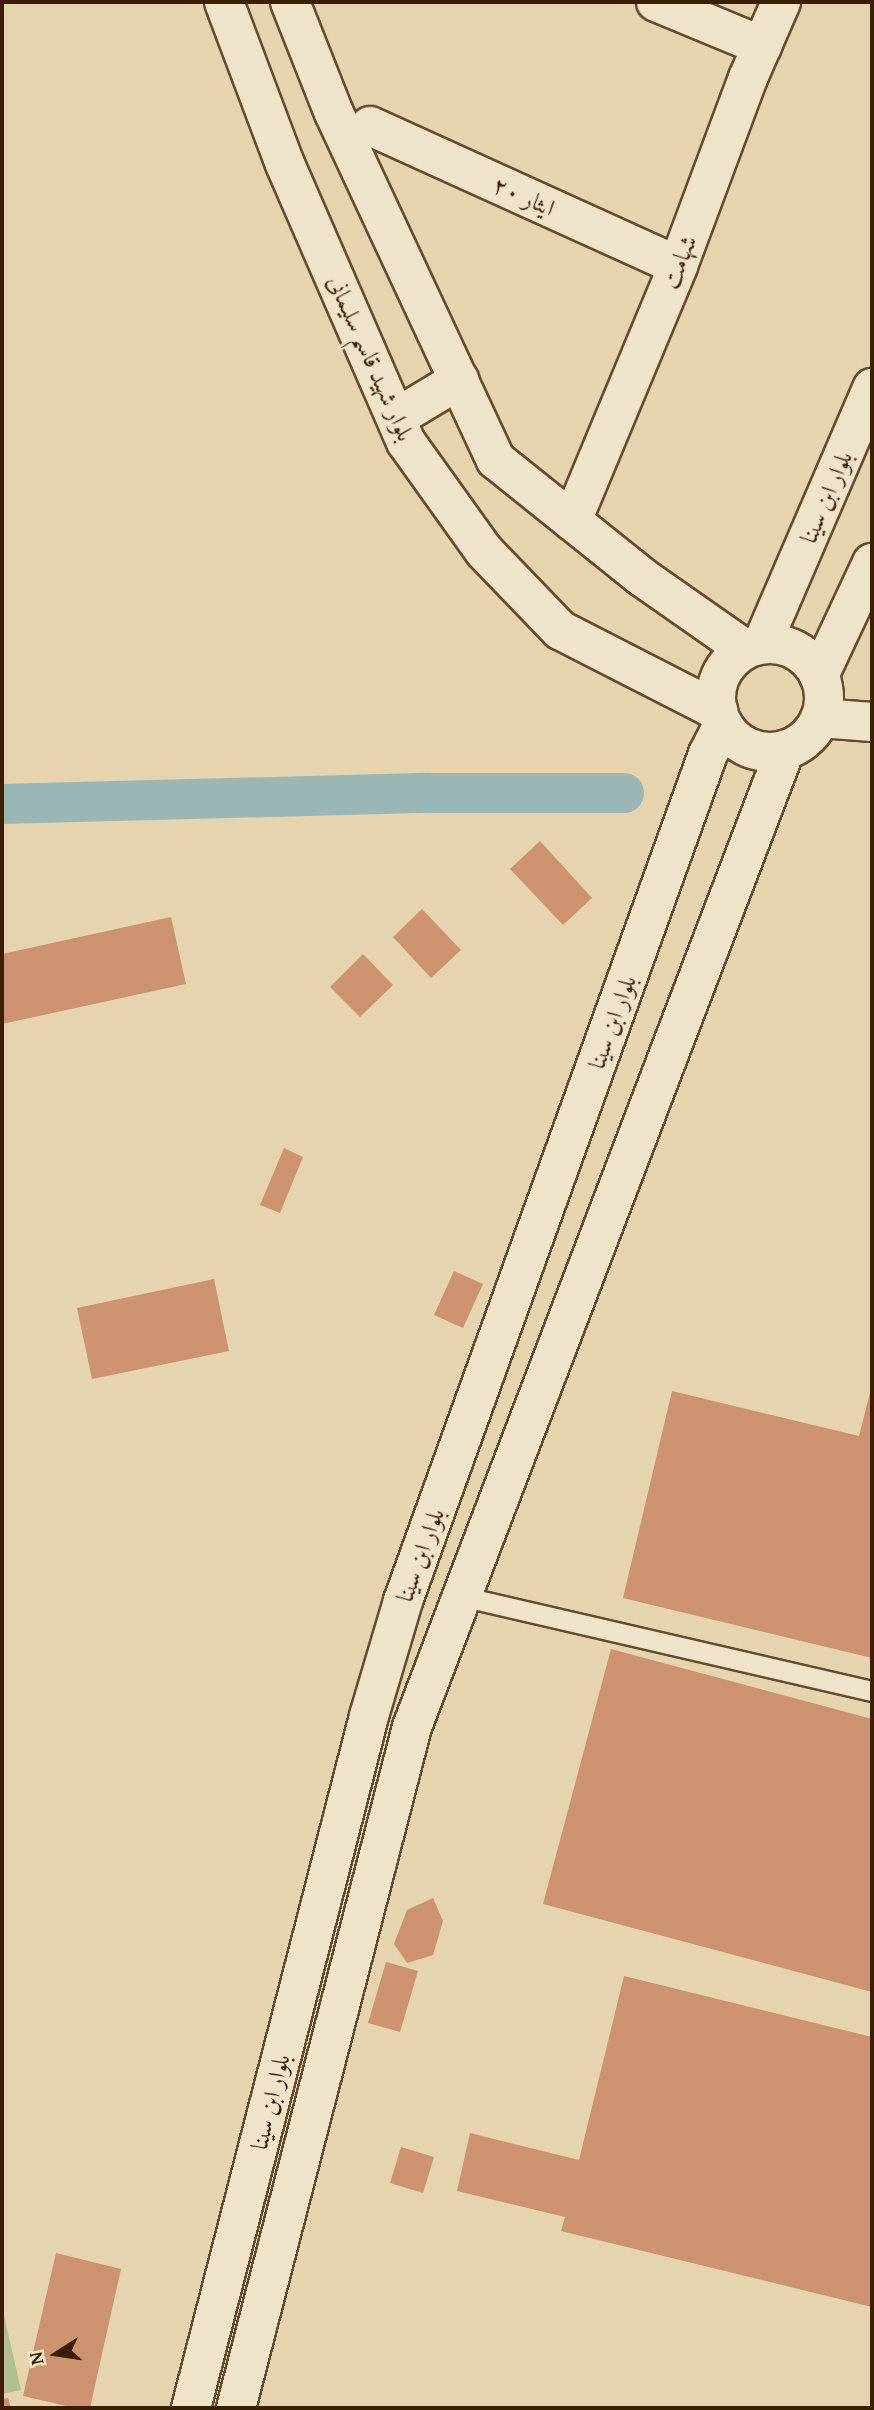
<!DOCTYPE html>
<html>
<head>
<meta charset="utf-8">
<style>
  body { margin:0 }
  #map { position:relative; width:874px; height:2410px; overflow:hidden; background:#e6d4ae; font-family:"Gentium Book Plus",Amiri,serif }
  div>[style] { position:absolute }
  .green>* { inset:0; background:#b1be8e }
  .canal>* { height:40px; margin:-20px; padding:0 20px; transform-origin:20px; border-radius:20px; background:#9ab6b5 }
  .building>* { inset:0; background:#cd926f }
  .roads { filter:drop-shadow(2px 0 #664c2f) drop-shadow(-2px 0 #664c2f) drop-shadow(0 2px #664c2f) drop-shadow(0 -2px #664c2f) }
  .lane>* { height:19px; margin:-9.5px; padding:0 9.5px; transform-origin:9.5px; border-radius:9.5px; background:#efe3ca }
  .street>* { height:38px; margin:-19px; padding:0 19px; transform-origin:19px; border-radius:19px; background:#efe3ca }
  .secondary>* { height:38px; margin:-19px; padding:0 19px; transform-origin:19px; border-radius:19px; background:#efe3ca }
  .secondary>.ring { margin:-19px; padding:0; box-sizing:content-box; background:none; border:38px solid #efe3ca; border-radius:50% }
  span { translate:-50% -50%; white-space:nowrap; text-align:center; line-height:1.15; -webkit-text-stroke:5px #efe3ca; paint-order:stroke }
  .street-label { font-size:24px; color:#3b1e05 }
  .frame { position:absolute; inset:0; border:4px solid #3b1e05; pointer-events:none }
  .north { position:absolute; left:21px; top:2319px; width:70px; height:70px; -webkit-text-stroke:5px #efe3ca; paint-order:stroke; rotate:258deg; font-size:19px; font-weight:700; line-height:28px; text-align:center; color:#3b1e05 }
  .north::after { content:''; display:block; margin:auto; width:24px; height:32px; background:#3b1e05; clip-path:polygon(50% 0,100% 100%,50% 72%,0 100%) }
</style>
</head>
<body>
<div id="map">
  <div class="green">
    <i style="clip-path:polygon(2px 2307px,21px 2390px,2px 2394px)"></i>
  </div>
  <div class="canal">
    <i style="left:2px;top:804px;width:427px;rotate:-1.5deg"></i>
    <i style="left:429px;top:793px;width:195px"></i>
  </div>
  <div class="building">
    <i style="clip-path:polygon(540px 841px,592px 898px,563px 925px,510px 869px)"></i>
    <i style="clip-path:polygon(422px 909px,461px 950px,431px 978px,393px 937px)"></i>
    <i style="clip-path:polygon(171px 917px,186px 984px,2px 1024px,2px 954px)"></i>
    <i style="clip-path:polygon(363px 954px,393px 985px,360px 1017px,330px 987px)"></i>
    <i style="clip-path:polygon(284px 1148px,303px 1157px,280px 1213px,260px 1205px)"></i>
    <i style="clip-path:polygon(454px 1271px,483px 1284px,463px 1328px,434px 1315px)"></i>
    <i style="clip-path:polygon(214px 1279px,229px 1351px,92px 1379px,77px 1308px)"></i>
    <i style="clip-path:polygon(872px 1385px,872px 1658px,623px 1598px,672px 1391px,859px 1436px)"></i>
    <i style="clip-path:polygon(611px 1649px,872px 1719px,872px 1992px,543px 1904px)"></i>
    <i style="clip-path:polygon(433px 1898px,443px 1921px,433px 1955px,407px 1963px,394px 1944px,407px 1910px)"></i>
    <i style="clip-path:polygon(386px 1962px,418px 1971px,400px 2032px,368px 2023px)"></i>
    <i style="clip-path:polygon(624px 1976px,872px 2037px,872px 2307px,561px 2231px,565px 2217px,457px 2191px,470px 2133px,579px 2160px)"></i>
    <i style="clip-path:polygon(401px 2147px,434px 2157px,423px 2193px,390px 2183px)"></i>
    <i style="clip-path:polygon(56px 2253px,121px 2269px,90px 2408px,75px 2408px,23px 2396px)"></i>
    <i style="clip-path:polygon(8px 2398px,11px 2408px,2px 2408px,2px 2399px)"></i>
  </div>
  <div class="roads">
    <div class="lane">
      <i style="left:460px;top:1596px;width:423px;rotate:13deg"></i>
    </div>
    <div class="street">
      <i style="left:224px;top:2px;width:173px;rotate:69.4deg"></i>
      <i style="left:285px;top:164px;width:303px;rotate:66.5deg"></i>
      <i style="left:406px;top:442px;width:134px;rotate:54.4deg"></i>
      <i style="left:484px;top:551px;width:110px;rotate:46.1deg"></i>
      <i style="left:560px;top:630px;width:178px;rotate:27.1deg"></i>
      <i style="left:290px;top:2px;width:119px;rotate:68.4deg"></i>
      <i style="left:334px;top:113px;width:383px;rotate:65deg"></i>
      <i style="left:496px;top:460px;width:187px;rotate:38.7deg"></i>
      <i style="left:642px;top:577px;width:126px;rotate:35deg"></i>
      <i style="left:656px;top:2px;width:115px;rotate:22.5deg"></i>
      <i style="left:370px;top:126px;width:338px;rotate:24.4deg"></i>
      <i style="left:396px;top:418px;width:74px;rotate:-31.1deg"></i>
      <i style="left:572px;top:521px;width:276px;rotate:-67.4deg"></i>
      <i style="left:678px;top:266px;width:201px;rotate:-69.6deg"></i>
      <i style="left:748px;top:78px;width:83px;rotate:-66.5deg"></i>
      <i style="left:820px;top:718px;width:52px;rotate:4.4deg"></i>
    </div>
    <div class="secondary">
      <i style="left:762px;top:644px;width:279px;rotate:-66.7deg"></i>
      <i class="ring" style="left:716px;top:644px;width:70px;height:70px"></i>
      <i style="left:819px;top:676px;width:125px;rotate:-64.9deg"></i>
      <i style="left:191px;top:2408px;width:715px;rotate:-75.57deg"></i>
      <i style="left:369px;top:1716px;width:120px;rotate:-73.5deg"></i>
      <i style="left:403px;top:1601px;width:900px;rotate:-70.2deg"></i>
      <i style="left:708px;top:754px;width:33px;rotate:-63deg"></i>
      <i style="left:236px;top:2408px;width:703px;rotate:-75.51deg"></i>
      <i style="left:412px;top:1727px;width:1046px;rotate:-69.1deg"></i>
    </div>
  </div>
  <div class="street-label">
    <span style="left:524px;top:196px;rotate:24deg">ایثار ۲۰</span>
    <span style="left:679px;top:262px;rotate:-68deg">شهامت</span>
    <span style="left:371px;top:358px;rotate:66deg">بلوار شهید قاسم سلیمانی</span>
    <span style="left:826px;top:497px;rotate:-67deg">بلوار ابن سینا</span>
    <span style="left:612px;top:1022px;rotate:-70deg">بلوار ابن سینا</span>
    <span style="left:420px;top:1555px;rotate:-70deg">بلوار ابن سینا</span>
    <span style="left:270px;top:2102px;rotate:-76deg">بلوار ابن سینا</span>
  </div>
  <div class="frame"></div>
  <div class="north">N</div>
</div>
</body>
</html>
